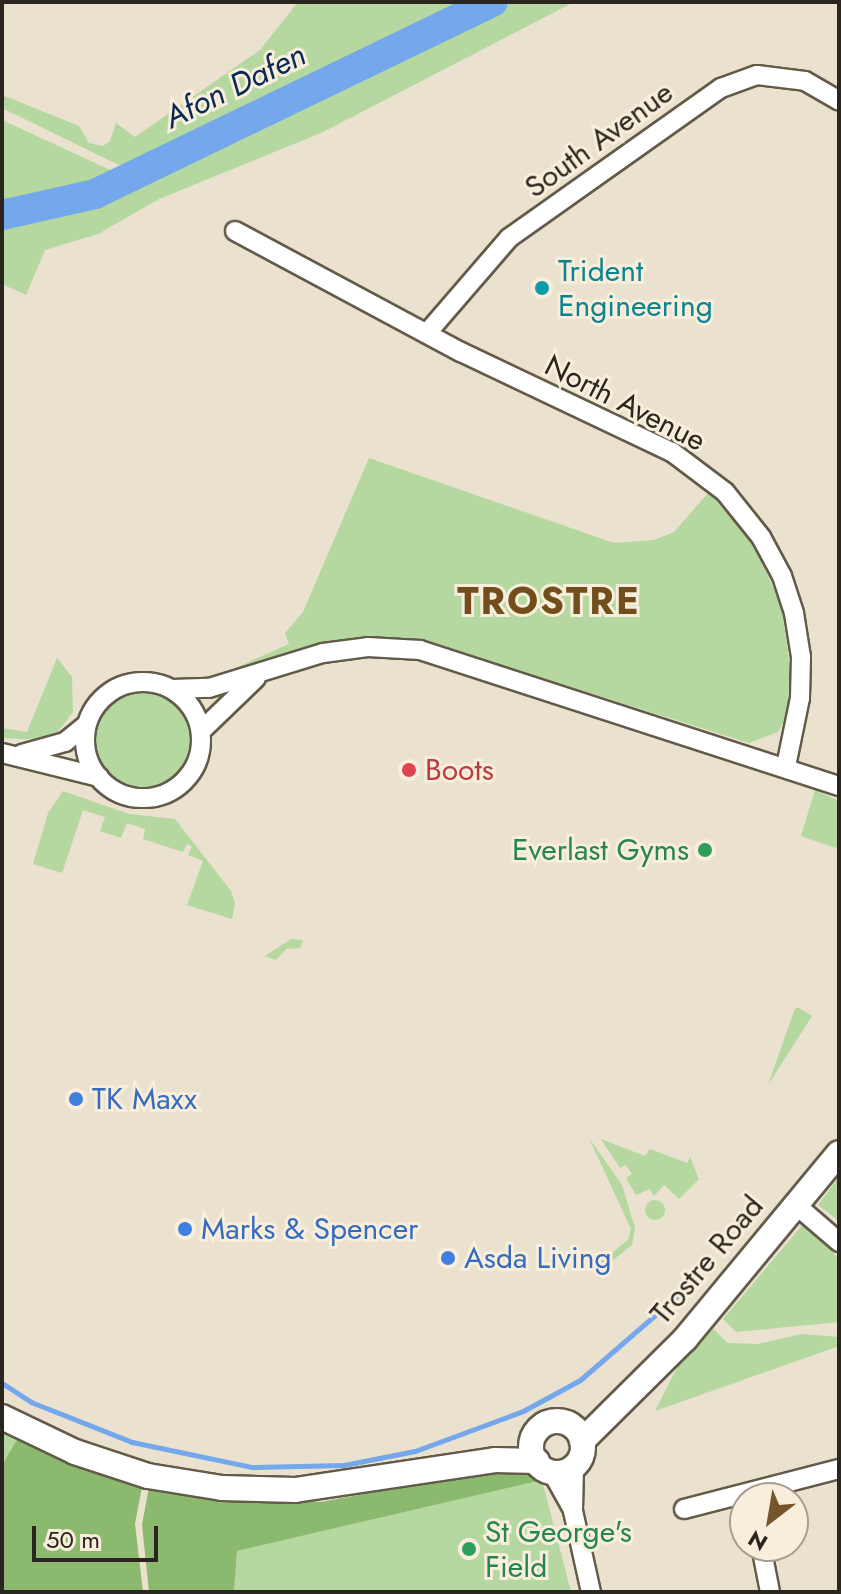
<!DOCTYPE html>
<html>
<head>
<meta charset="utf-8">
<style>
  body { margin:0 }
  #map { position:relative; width:841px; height:1594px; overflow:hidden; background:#eae1ce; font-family:Jost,sans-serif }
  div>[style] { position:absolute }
  .green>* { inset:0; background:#b4d89f }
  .round { border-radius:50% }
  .forest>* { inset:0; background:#8bba6e }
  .stream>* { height:5px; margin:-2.5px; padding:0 2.5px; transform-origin:2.5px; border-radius:2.5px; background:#75a7ed }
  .river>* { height:30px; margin:-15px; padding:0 15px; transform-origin:15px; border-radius:15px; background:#75a7ed }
  .roads { filter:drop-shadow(2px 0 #635b4a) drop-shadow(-2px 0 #635b4a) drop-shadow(0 2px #635b4a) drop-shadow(0 -2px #635b4a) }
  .minor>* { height:18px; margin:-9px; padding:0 9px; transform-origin:9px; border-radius:9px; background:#fff }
  .minor>.ring { margin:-9px; padding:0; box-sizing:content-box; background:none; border:18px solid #fff; border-radius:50% }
  .major>* { height:24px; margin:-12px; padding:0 12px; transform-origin:12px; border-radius:12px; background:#fff }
  .major>.ring { margin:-12px; padding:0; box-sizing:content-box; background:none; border:24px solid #fff; border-radius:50% }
  .dots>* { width:22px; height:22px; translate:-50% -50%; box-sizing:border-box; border:4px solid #f8eedb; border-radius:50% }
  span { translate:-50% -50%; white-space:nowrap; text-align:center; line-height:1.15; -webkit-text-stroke:6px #f8eedb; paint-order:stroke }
  .street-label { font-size:30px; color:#2a261f }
  .culture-label { font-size:30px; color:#0d838f }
  .left { translate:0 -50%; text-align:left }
  .health-label { font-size:30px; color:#be3a42 }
  .leisure-label { font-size:30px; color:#27864d }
  .right { translate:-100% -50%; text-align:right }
  .shop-label { font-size:30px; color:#366cbe }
  .water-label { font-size:32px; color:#082954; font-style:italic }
  .district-label { font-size:38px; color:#724e1d; font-weight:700; letter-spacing:2px }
  .frame { position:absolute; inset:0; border:4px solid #2a261f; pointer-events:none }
  .north { position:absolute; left:729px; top:1482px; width:80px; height:80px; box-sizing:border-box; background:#f8eedb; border:2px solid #a69e90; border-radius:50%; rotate:211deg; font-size:22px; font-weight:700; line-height:32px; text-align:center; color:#2a261f }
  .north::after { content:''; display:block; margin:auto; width:28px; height:36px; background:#75552b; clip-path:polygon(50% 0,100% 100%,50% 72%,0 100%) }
  .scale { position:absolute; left:32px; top:1526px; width:126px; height:36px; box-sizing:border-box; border:4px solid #2a261f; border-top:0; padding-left:10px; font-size:24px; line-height:28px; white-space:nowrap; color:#2a261f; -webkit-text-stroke:6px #f8eedb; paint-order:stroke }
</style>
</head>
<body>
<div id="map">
  <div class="green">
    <i style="clip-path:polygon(298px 2px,483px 2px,129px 170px,2px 108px,2px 95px,79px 126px,89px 143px,103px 146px,110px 141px,116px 123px,135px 137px,260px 50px)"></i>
    <i style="clip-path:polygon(513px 2px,574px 2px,321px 133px,159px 199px,98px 234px,45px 250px,26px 295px,2px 284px,2px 120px,141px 184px)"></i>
    <i style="clip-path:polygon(369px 458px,614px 543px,654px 540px,674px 532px,709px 492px,755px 547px,782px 607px,791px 677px,786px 718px,778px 732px,749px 743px,421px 640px,368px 636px,319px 643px,239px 674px,235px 668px,289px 644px,285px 633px,303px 612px)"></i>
    <i style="clip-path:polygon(57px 658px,72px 677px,73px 712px,56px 734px,44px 740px,2px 738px,2px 728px,27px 732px)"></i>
    <i class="round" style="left:93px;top:691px;width:98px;height:98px"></i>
    <i style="clip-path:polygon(815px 790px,839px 801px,839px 849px,801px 836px)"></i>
    <i style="clip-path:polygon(63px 791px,129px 814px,175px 819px,231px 891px,235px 904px,232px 919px,187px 905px,203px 861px,188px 855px,192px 846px,187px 844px,183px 852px,143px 839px,145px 829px,127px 823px,121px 838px,100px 831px,105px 817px,83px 810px,62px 873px,33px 864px,48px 813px)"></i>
    <i style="clip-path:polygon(291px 939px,303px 940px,300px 948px,286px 949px,276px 960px,265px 956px)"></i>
    <i style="clip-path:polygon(797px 1007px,812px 1016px,768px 1085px,794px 1011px)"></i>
    <i style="clip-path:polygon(589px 1138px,622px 1185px,635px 1228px,632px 1245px,603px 1268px,599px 1263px,628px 1240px,631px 1229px)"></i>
    <i style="clip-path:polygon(601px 1139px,645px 1156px,650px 1149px,687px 1163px,690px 1157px,699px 1179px,679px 1199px,664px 1185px,654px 1196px,650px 1189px,636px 1195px,626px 1178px,632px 1174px,626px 1165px,620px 1168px)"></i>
    <i style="clip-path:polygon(839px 1177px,839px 1221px,818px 1205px)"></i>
    <i class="round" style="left:645px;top:1200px;width:20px;height:20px"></i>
    <i style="clip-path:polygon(804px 1223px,839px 1259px,839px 1322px,736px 1332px,723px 1319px)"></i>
    <i style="clip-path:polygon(713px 1329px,728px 1343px,758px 1344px,801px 1334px,839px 1337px,839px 1346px,655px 1411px,680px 1362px)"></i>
    <i style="clip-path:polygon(2px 1426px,19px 1436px,2px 1465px)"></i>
    <i style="clip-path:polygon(542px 1480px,571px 1592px,234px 1592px,237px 1551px)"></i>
  </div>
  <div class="forest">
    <i style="clip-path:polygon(19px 1436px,142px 1487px,135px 1524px,143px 1592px,2px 1592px,2px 1465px)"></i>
    <i style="clip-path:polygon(501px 1468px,537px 1472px,542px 1480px,237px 1551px,234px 1592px,149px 1592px,142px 1525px,149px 1487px,321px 1502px)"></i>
  </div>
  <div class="stream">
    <i style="left:2px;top:1383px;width:35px;rotate:33deg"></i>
    <i style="left:31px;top:1402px;width:109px;rotate:21.6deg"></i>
    <i style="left:132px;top:1442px;width:123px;rotate:11.8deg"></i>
    <i style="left:252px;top:1467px;width:92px;rotate:-1.2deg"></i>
    <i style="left:344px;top:1465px;width:72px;rotate:-11.2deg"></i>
    <i style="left:415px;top:1451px;width:115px;rotate:-20.3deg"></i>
    <i style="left:523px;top:1411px;width:65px;rotate:-28.5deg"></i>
    <i style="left:580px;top:1380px;width:150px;rotate:-40.9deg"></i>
  </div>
  <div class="river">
    <i style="left:2px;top:215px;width:95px;rotate:-12.7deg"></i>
    <i style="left:95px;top:194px;width:442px;rotate:-25.8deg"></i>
  </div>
  <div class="roads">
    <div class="minor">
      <i style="left:235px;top:231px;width:256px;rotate:28.2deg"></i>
      <i style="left:461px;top:352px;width:233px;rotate:25.4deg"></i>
      <i style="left:672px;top:452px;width:66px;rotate:37deg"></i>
      <i style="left:725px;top:492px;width:58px;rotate:51.3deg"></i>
      <i style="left:761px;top:537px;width:44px;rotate:61.7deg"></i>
      <i style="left:782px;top:576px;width:39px;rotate:72deg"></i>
      <i style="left:794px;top:613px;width:45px;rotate:81deg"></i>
      <i style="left:801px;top:657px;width:41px;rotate:91.4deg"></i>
      <i style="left:800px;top:698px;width:69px;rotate:101.6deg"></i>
      <i style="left:427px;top:333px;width:125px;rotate:-49.2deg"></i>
      <i style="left:509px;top:238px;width:260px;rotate:-35.3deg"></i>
      <i style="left:721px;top:88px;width:38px;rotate:-20deg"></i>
      <i style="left:757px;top:75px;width:48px;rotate:7.1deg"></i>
      <i style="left:805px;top:81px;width:39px;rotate:30deg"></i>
      <i class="ring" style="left:85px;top:682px;width:98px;height:98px"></i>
      <i style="left:173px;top:689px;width:36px;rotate:-2deg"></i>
      <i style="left:209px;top:688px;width:119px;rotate:-17.1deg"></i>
      <i style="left:323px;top:653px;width:45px;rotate:-7.6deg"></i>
      <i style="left:368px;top:647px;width:52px;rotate:3.3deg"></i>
      <i style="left:420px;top:650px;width:441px;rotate:18deg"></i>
      <i style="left:201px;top:731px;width:76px;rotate:-43.9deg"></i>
      <i style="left:2px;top:753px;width:100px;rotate:13.9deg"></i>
      <i style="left:22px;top:754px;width:45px;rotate:-15.6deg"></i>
      <i style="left:65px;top:742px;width:27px;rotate:-39deg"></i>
      <i style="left:796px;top:1205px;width:57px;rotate:40.7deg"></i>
      <i style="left:574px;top:1466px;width:45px;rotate:91.3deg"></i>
      <i style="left:573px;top:1511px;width:83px;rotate:77.5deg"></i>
      <i style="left:552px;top:1472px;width:41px;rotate:60.9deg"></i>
      <i style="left:684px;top:1509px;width:160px;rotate:-14.5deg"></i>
      <i style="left:761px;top:1546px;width:47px;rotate:78.9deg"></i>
    </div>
    <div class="major">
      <i style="left:2px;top:1417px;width:81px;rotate:25.6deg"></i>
      <i style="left:75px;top:1452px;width:77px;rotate:18.2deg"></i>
      <i style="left:148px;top:1476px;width:75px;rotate:9.2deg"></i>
      <i style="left:222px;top:1488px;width:73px;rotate:1.6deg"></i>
      <i style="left:295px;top:1490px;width:202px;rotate:-8.5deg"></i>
      <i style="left:495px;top:1460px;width:42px;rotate:1.4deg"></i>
      <i class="ring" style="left:531px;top:1421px;width:28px;height:28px"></i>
      <i style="left:582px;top:1441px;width:145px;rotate:-44.7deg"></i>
      <i style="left:685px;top:1339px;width:241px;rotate:-50.4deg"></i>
    </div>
  </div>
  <div class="dots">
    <i style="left:542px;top:288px;background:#0f9aa8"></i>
    <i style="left:409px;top:770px;background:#e0444e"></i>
    <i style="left:705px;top:850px;background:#2e9e5b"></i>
    <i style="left:76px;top:1099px;background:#3f7fe0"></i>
    <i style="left:185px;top:1229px;background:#3f7fe0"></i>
    <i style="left:448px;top:1258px;background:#3f7fe0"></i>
    <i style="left:469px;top:1549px;background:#2e9e5b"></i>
  </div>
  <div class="street-label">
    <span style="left:599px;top:140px;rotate:-36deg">South Avenue</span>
    <span style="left:625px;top:403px;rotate:27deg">North Avenue</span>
    <span style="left:707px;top:1260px;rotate:-50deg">Trostre Road</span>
  </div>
  <div class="culture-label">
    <span class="left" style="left:558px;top:288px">Trident<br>Engineering</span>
  </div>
  <div class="health-label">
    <span class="left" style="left:425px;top:770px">Boots</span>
  </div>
  <div class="leisure-label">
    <span class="right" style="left:689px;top:850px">Everlast Gyms</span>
    <span class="left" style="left:485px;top:1549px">St George's<br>Field</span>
  </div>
  <div class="shop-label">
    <span class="left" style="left:92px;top:1099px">TK Maxx</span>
    <span class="left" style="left:201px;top:1229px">Marks &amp; Spencer</span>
    <span class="left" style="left:464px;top:1258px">Asda Living</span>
  </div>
  <div class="water-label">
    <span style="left:235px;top:86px;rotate:-26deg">Afon Dafen</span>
  </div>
  <div class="district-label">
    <span style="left:549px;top:601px">TROSTRE</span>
  </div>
  <div class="frame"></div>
  <div class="north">N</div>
  <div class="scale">50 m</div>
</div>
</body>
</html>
